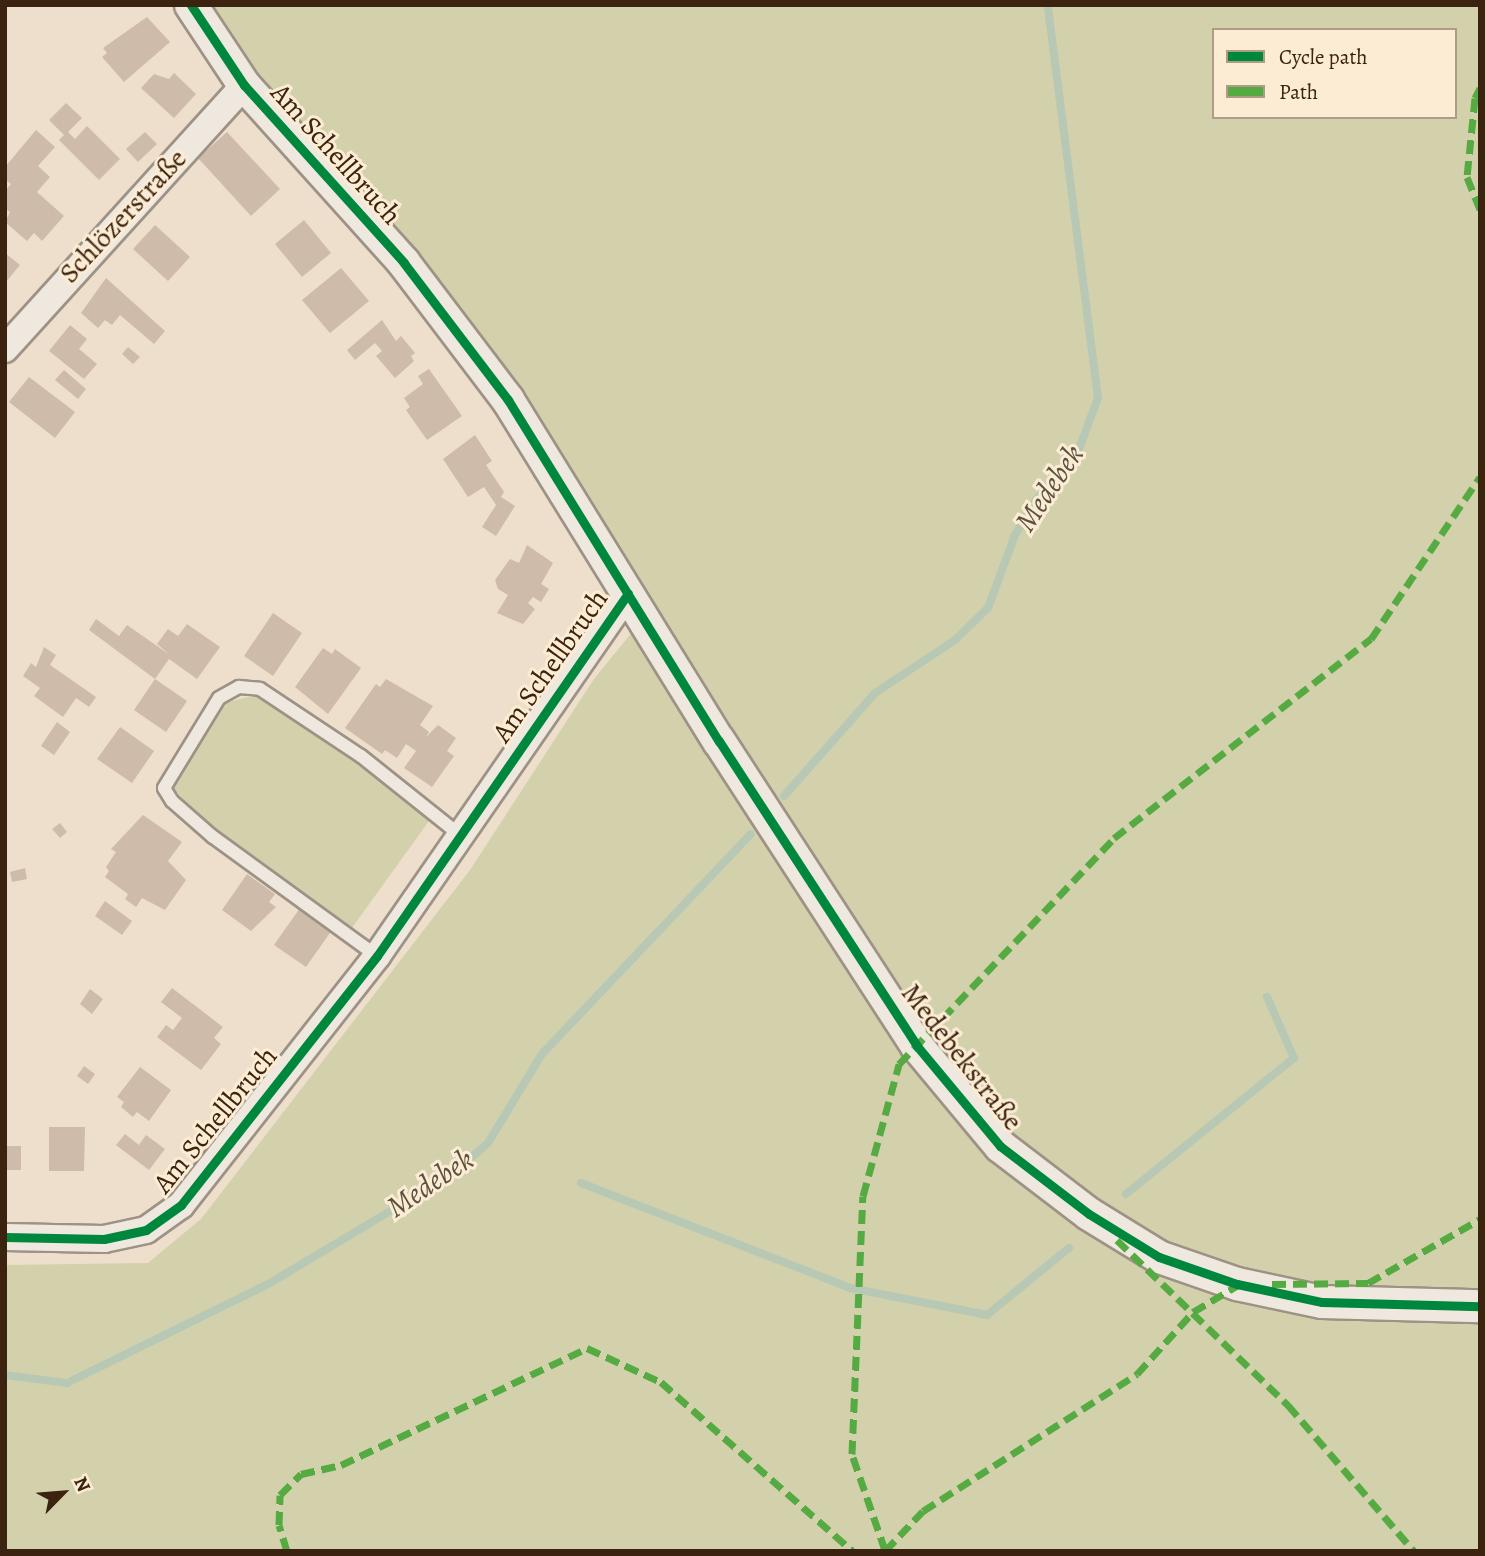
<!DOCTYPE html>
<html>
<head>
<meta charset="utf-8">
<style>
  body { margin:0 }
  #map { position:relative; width:1485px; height:1556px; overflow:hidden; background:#eddfcb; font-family:Alegreya,serif }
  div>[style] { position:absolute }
  .green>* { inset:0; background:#d3d0ac }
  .stream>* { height:8px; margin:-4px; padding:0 4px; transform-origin:4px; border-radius:4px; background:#b7c8b5 }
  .building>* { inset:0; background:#cfbbaa }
  .roads { filter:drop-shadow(2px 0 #9d9285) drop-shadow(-2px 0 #9d9285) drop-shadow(0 2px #9d9285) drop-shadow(0 -2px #9d9285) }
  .service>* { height:12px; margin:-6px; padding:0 6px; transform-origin:6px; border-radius:6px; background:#efe8de }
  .minor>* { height:26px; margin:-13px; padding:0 13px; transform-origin:13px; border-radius:13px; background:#efe8de }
  .tertiary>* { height:32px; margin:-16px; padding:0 16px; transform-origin:16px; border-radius:16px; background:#efe8de }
  .quiet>* { height:7px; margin-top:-3.5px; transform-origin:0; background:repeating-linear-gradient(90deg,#55aa42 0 14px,transparent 0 21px) }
  .cycleway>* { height:9px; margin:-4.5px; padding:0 4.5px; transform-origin:4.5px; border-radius:4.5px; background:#00873e }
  span { translate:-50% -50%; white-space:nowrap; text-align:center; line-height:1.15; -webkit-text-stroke:6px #fcecd4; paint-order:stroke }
  .street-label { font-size:28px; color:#3c2310 }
  .water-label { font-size:30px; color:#5a523f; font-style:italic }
  .frame { position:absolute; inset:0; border:7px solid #3c2310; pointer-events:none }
  .legend { position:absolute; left:1212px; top:28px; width:245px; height:91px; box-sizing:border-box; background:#fcecd4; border:2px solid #af9c86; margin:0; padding:9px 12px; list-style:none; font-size:21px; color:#3c2310 }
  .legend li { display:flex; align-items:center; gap:14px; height:35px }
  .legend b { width:35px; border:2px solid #af9c86 }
  .north { position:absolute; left:28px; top:1458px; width:70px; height:70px; -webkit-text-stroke:5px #fcecd4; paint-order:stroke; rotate:65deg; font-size:19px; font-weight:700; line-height:28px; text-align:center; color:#3c2310 }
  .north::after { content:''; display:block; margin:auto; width:24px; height:32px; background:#3c2310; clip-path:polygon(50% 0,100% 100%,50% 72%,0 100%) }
</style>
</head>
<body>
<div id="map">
  <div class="green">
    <i style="clip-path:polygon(evenodd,212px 5px,1480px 5px,1480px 1551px,5px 1551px,5px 1265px,148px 1263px,201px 1219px,470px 870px,594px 679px,655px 604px,521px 391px,419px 253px,260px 75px,212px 5px,1214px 30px,1455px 30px,1455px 117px,1214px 117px,1214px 30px)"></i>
    <i style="clip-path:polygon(261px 693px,358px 762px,429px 821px,349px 932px,196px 816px,172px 786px,226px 703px)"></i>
  </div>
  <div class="stream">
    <i style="left:784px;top:796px;width:137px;rotate:-48.5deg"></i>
    <i style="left:875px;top:693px;width:96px;rotate:-33.5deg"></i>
    <i style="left:955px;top:640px;width:46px;rotate:-44.1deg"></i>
    <i style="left:988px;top:608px;width:78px;rotate:-69.7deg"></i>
    <i style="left:1015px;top:535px;width:41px;rotate:-59deg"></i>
    <i style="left:1036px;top:500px;width:67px;rotate:-49.9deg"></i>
    <i style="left:1079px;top:449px;width:54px;rotate:-69.6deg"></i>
    <i style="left:1098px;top:398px;width:396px;rotate:-97.3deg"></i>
    <i style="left:581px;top:1183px;width:289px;rotate:21.3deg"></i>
    <i style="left:850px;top:1288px;width:140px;rotate:11.1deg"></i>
    <i style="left:987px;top:1315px;width:106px;rotate:-39.3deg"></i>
    <i style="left:1126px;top:1194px;width:216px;rotate:-39deg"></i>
    <i style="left:1294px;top:1058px;width:67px;rotate:-113.9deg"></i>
    <i style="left:5px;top:1375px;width:63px;rotate:7.4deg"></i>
    <i style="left:67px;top:1383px;width:226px;rotate:-26.2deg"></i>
    <i style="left:270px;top:1283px;width:209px;rotate:-30.9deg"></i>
    <i style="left:449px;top:1176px;width:51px;rotate:-40.2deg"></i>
    <i style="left:488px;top:1143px;width:104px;rotate:-58.8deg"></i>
    <i style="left:542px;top:1054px;width:303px;rotate:-46.5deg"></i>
  </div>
  <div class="building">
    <i style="clip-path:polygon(147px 17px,170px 42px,124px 82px,102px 57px,107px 53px,103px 48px)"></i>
    <i style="clip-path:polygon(174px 73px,196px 94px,174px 118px,141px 88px,154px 74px,169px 79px)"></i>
    <i style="clip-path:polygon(66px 103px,82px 118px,68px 132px,75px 139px,87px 126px,120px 159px,99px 180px,59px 140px,64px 135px,49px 120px)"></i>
    <i style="clip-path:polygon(36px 130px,55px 147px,38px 166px,50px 177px,37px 192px,64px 216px,42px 241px,34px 233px,27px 241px,5px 222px,10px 212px,5px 208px,5px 191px,11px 184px,5px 179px,5px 167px)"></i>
    <i style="clip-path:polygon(145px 132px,157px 144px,138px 162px,126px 149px)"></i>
    <i style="clip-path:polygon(227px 132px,280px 189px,251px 216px,198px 158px)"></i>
    <i style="clip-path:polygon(304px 220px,331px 253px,302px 277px,275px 244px)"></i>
    <i style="clip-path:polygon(155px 225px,190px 257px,168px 281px,133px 249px)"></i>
    <i style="clip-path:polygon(5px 253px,20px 265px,5px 283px)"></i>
    <i style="clip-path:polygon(341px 268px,369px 301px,330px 333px,302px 300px)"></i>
    <i style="clip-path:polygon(106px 278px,165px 331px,154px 344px,120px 315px,112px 325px,105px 320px,98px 328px,81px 313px)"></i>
    <i style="clip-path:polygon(382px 320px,396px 341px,401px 336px,415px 353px,411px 356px,414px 361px,395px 378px,376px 356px,382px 351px,375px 343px,355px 360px,347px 350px)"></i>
    <i style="clip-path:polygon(70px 325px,87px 339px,79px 349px,97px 364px,84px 379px,49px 351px)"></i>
    <i style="clip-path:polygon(128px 347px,140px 357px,133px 364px,122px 354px)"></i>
    <i style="clip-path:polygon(429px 369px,462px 416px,427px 440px,406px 410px,410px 407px,404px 398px,423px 384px,418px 376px)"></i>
    <i style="clip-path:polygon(64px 370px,86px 389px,78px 399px,55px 380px)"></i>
    <i style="clip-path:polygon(29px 377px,75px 412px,55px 438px,9px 402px)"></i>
    <i style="clip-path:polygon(475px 435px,492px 461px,486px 465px,504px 492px,501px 497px,515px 506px,496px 536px,482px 527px,496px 505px,484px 487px,468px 497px,443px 459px)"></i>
    <i style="clip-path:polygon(527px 545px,553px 563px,541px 584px,549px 589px,541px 602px,533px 597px,528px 603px,535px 609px,523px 624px,497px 613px,508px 595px,498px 589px,495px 580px,510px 559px,519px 563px)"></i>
    <i style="clip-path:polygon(273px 613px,302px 633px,273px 676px,244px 656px)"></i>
    <i style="clip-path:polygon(96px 619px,119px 636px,127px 625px,170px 655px,157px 644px,168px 629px,178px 636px,187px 624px,220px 647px,197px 679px,169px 659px,155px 679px,89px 630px)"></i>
    <i style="clip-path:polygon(44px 647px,56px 655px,50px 665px,96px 697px,89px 707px,76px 698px,63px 717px,34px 696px,40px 688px,23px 676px,31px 663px,36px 667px)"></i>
    <i style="clip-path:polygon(323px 648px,332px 654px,335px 649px,361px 668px,328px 714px,295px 687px)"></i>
    <i style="clip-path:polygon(155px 679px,187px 701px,166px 732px,134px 710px)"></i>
    <i style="clip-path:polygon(386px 679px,433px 706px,420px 725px,429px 732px,426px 737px,438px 725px,456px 738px,447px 751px,454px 756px,432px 787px,404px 768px,416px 751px,406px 744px,397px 758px,385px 750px,382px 754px,345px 728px,376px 684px,380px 687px)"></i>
    <i style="clip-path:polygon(57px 722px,70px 732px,54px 755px,41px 746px)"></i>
    <i style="clip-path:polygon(120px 727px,154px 751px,132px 783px,97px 759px)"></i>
    <i style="clip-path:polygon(143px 815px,182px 842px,168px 861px,186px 880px,165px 910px,142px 898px,136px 907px,125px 899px,128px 894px,105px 877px,109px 871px,106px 867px,116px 852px,111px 849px)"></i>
    <i style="clip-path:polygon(60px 823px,67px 832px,60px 838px,52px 829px)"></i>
    <i style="clip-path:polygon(25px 868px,27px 879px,12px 882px,10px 872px)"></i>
    <i style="clip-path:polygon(247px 874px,275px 894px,269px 902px,276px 907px,251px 931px,222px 910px)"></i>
    <i style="clip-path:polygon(105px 901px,132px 921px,122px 935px,95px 916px)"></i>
    <i style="clip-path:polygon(300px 908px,332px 930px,306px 967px,274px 945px)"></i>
    <i style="clip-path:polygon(172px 988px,223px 1027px,214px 1038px,221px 1044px,201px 1070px,157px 1037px,166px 1025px,173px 1030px,182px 1018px,161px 1002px)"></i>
    <i style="clip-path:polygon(90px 989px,103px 999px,92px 1014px,80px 1004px)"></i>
    <i style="clip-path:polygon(84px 1066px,95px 1074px,88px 1084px,77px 1076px)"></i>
    <i style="clip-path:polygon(140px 1067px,171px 1090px,149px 1121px,137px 1112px,133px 1117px,121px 1107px,124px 1102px,117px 1097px)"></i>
    <i style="clip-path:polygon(49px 1127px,85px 1127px,84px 1171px,49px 1171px)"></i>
    <i style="clip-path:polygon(125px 1134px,139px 1145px,146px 1135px,165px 1149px,149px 1170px,116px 1145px)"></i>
    <i style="clip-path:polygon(5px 1146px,21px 1146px,21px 1170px,5px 1170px)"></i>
  </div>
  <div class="roads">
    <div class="service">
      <i style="left:377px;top:956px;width:203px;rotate:-144deg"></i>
      <i style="left:213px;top:837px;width:55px;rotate:-138.7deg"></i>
      <i style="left:172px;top:801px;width:15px;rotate:-122deg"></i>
      <i style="left:164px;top:788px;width:105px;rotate:-58.6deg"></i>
      <i style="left:219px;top:698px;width:23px;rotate:-29deg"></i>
      <i style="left:239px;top:687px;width:21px;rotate:5deg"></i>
      <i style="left:260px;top:689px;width:121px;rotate:33.6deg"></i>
      <i style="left:361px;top:756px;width:127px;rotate:38.6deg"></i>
    </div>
    <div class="minor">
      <i style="left:5px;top:349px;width:356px;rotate:-47.8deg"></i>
      <i style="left:5px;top:1237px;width:99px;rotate:1.2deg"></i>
      <i style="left:104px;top:1239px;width:43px;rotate:-12.1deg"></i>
      <i style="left:146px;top:1230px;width:43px;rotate:-35.5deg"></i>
      <i style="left:181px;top:1205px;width:317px;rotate:-51.8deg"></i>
      <i style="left:377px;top:956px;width:441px;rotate:-55.3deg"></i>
    </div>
    <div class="tertiary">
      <i style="left:191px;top:5px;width:96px;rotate:56.5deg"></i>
      <i style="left:244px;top:85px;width:239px;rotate:48deg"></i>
      <i style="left:404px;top:263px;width:172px;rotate:52.8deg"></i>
      <i style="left:508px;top:400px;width:401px;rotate:58.3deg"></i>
      <i style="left:719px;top:741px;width:364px;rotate:57deg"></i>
      <i style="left:917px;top:1046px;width:130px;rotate:50.3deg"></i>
      <i style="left:1000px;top:1146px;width:112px;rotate:37.4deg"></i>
      <i style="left:1089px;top:1214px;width:82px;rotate:31.6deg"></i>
      <i style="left:1159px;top:1257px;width:83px;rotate:19.1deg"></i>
      <i style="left:1237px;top:1284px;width:87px;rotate:12deg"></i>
      <i style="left:1322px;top:1302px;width:158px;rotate:1.5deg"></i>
    </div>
  </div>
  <div class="quiet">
    <i style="left:1480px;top:88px;width:11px;rotate:117deg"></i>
    <i style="left:1475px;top:98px;width:79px;rotate:95.8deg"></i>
    <i style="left:1467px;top:177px;width:35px;rotate:68deg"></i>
    <i style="left:1117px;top:1240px;width:238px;rotate:44deg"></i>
    <i style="left:1288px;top:1405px;width:193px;rotate:49.2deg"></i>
    <i style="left:1272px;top:1284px;width:96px;rotate:-0.6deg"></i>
    <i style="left:1368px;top:1283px;width:129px;rotate:-29.7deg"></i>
    <i style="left:885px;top:1550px;width:102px;rotate:-109deg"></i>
    <i style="left:852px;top:1454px;width:258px;rotate:-87.6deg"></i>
    <i style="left:863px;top:1196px;width:137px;rotate:-74.7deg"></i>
    <i style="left:899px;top:1064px;width:312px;rotate:-46.4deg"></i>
    <i style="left:1114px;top:838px;width:325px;rotate:-37.8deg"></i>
    <i style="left:1371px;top:639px;width:195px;rotate:-56.1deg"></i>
    <i style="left:287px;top:1551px;width:27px;rotate:-107deg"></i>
    <i style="left:279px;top:1525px;width:30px;rotate:-88deg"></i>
    <i style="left:280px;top:1495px;width:30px;rotate:-45deg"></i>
    <i style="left:301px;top:1474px;width:41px;rotate:-12.7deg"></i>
    <i style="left:341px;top:1465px;width:272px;rotate:-25.4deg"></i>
    <i style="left:587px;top:1348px;width:81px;rotate:24.7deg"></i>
    <i style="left:661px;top:1382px;width:256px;rotate:41.4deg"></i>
    <i style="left:885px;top:1551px;width:55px;rotate:-46.5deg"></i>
    <i style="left:923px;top:1511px;width:254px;rotate:-32.6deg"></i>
    <i style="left:1137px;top:1374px;width:84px;rotate:-47.9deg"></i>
    <i style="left:1193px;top:1312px;width:55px;rotate:-30.8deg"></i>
  </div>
  <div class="cycleway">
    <i style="left:191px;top:5px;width:96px;rotate:56.5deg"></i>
    <i style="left:244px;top:85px;width:239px;rotate:48deg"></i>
    <i style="left:404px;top:263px;width:172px;rotate:52.8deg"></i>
    <i style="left:508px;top:400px;width:401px;rotate:58.3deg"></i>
    <i style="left:719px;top:741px;width:364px;rotate:57deg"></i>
    <i style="left:917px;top:1046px;width:130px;rotate:50.3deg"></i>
    <i style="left:1000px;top:1146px;width:112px;rotate:37.4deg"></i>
    <i style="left:1089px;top:1214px;width:82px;rotate:31.6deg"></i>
    <i style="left:1159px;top:1257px;width:83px;rotate:19.1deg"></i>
    <i style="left:1237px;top:1284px;width:87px;rotate:12deg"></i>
    <i style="left:1322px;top:1302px;width:158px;rotate:1.5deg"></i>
    <i style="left:5px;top:1237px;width:99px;rotate:1.2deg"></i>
    <i style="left:104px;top:1239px;width:43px;rotate:-12.1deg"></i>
    <i style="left:146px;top:1230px;width:43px;rotate:-35.5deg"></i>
    <i style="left:181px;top:1205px;width:317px;rotate:-51.8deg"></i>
    <i style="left:377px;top:956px;width:441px;rotate:-55.3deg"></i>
  </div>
  <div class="street-label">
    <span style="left:336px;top:154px;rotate:48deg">Am Schellbruch</span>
    <span style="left:123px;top:216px;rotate:-47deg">Schlözerstraße</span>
    <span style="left:550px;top:666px;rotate:-55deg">Am Schellbruch</span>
    <span style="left:962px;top:1057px;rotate:52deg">Medebekstraße</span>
    <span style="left:215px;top:1120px;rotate:-51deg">Am Schellbruch</span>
  </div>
  <div class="water-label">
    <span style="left:1049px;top:488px;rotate:-56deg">Medebek</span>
    <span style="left:430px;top:1183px;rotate:-34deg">Medebek</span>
  </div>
  <div class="frame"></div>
  <ul class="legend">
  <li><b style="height:9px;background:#00873e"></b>Cycle path</li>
  <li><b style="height:9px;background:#55aa42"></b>Path</li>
  </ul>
  <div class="north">N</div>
</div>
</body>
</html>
